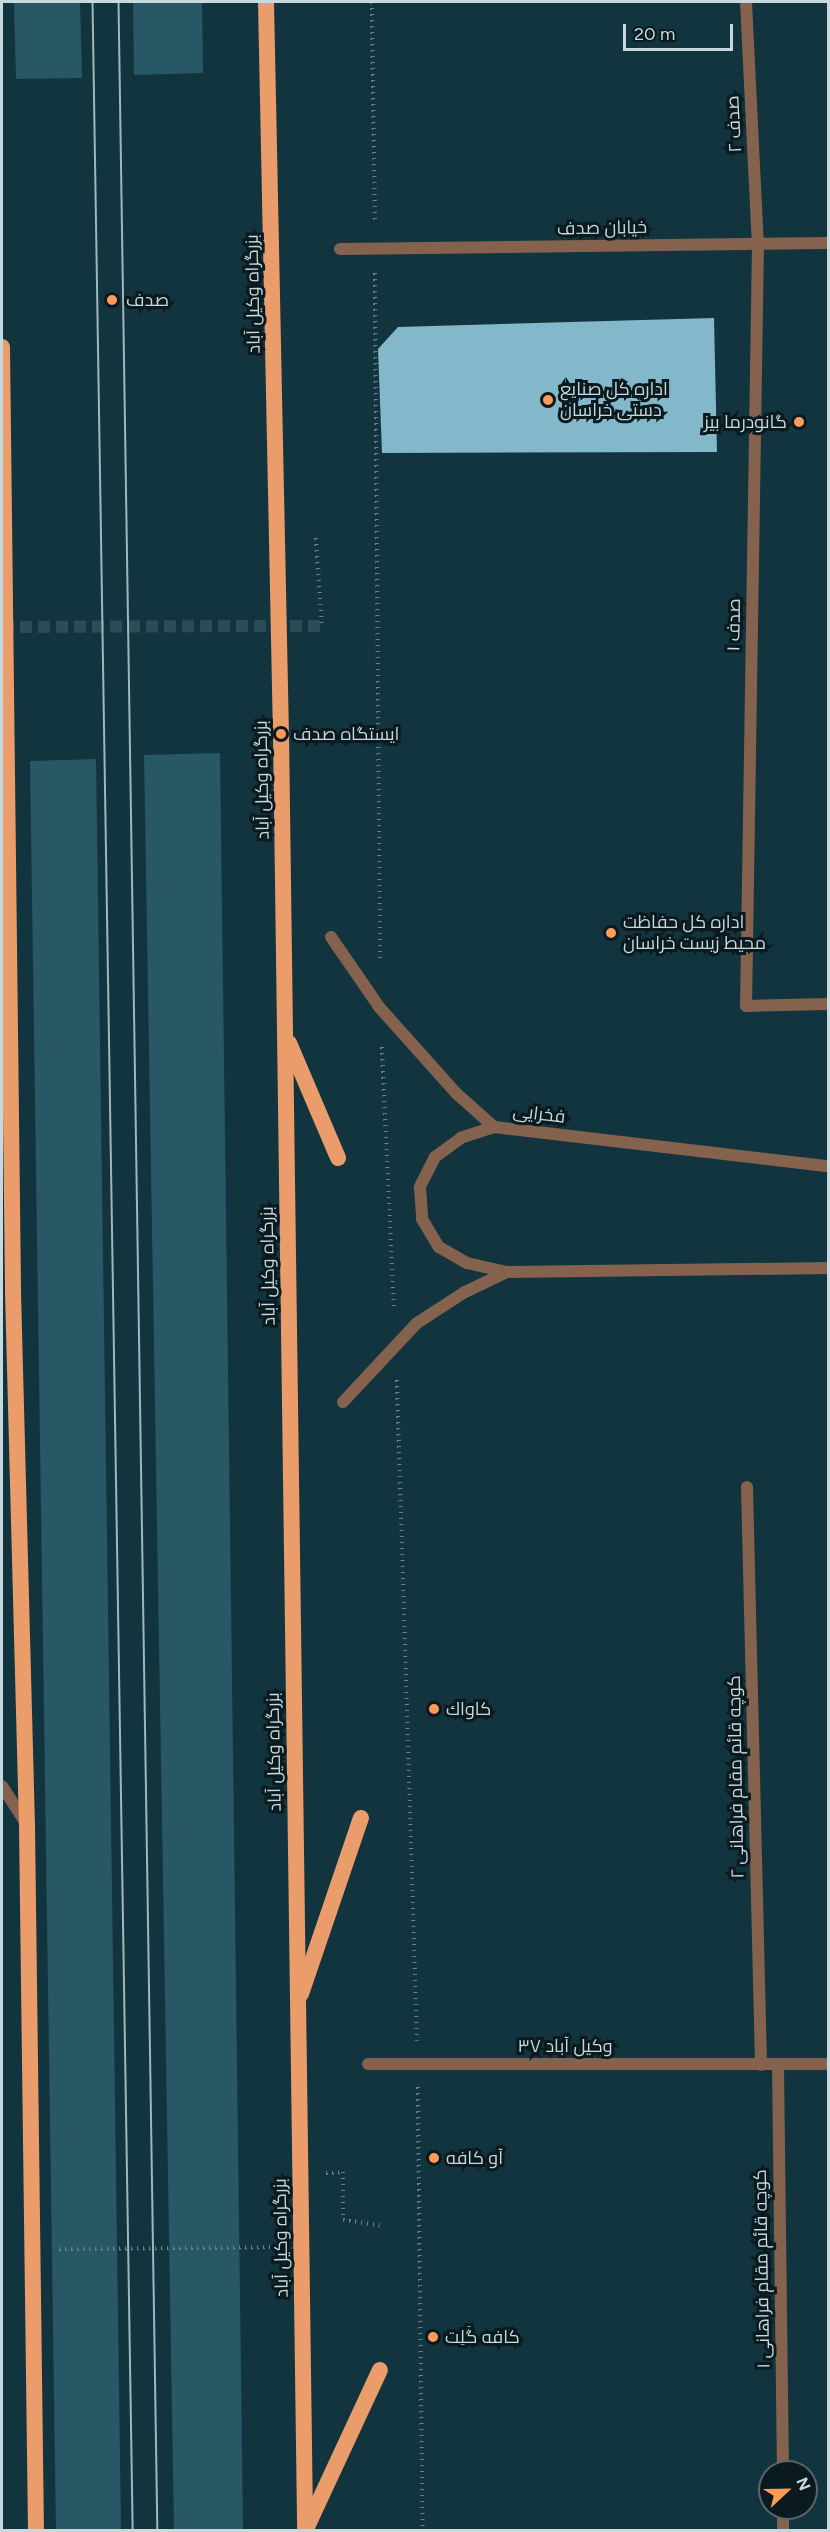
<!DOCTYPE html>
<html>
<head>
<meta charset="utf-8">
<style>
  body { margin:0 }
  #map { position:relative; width:830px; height:2532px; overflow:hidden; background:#11343e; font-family:Figtree,Cairo,sans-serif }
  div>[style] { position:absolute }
  .green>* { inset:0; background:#285865 }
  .building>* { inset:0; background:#82b8c9 }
  .pedestrian-tunnel>* { height:12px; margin-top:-6px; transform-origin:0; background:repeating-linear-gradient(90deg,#2c4d56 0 12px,transparent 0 18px) }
  .path>* { height:4px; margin-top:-2px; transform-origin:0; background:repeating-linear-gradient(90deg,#658189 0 1.5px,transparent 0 6px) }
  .minor>* { height:12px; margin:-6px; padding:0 6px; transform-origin:6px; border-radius:6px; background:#84624d }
  .tertiary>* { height:12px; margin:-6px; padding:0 6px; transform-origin:6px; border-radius:6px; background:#84624d }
  .trunk>* { height:16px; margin:-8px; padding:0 8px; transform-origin:8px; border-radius:8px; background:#ea9c6b }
  .tram>* { height:1.5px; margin:-0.75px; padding:0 0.75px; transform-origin:0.75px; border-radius:0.75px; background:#9fb6bc }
  .dots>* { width:16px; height:16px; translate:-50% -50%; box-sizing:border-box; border:3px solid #0b1a1e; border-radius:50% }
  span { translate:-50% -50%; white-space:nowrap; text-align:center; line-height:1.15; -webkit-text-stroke:6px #0b1a1e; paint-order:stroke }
  .street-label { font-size:18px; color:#c6d9df }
  .poi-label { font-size:18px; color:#c6d9df }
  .left { translate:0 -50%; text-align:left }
  .right { translate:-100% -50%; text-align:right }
  .frame { position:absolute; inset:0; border:3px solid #c6d9df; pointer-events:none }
  .north { position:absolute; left:758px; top:2460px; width:60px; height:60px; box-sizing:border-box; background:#0b1a1e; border:2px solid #56666b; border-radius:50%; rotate:68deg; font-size:16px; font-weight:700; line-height:24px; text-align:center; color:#c6d9df }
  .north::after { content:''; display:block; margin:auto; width:21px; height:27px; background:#fe9b58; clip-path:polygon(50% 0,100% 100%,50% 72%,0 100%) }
  .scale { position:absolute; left:623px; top:24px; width:110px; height:27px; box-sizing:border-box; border:3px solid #c6d9df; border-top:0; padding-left:8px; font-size:18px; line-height:21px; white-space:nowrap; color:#c6d9df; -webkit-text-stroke:4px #0b1a1e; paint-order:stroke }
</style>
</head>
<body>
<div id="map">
  <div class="green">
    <i style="clip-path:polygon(14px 2px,80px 2px,82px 78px,16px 79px)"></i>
    <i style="clip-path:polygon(133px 2px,202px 2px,203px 73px,134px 75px)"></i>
    <i style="clip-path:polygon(220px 753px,243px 2530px,174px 2530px,144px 755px)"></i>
    <i style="clip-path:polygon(96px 759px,121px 2530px,56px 2530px,30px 761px)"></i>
  </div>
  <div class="building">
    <i style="clip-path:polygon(714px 318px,717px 452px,382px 453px,378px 349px,398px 327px)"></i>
  </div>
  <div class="pedestrian-tunnel">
    <i style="left:2px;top:627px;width:320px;rotate:-0.2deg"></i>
  </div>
  <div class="path">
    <i style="left:372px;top:2px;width:222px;rotate:89.2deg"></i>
    <i style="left:375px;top:273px;width:688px;rotate:89.58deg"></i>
    <i style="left:316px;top:538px;width:88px;rotate:86.1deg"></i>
    <i style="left:382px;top:1047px;width:262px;rotate:87.4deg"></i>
    <i style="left:397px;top:1380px;width:661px;rotate:88.27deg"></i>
    <i style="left:418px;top:2087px;width:443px;rotate:89.4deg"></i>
    <i style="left:326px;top:2173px;width:17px;rotate:-3deg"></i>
    <i style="left:343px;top:2172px;width:48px;rotate:90deg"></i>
    <i style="left:343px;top:2220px;width:37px;rotate:8deg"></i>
    <i style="left:59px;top:2249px;width:215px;rotate:-0.5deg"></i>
  </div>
  <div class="minor">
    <i style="left:746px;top:2px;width:242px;rotate:87.2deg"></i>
    <i style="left:758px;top:244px;width:762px;rotate:90.9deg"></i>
    <i style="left:746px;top:1006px;width:82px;rotate:-1.4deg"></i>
    <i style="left:747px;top:1487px;width:578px;rotate:88.61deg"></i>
    <i style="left:368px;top:2064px;width:460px"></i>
    <i style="left:778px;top:2065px;width:407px;rotate:89.3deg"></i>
    <i style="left:783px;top:2508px;width:22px;rotate:90deg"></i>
  </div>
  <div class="tertiary">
    <i style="left:340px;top:249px;width:488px;rotate:-0.7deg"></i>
    <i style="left:331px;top:937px;width:86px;rotate:55.4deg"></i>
    <i style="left:380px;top:1008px;width:115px;rotate:48.2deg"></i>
    <i style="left:457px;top:1094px;width:50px;rotate:41.7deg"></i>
    <i style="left:494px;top:1127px;width:336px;rotate:6.7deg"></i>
    <i style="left:494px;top:1127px;width:35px;rotate:162deg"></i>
    <i style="left:461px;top:1138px;width:32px;rotate:144deg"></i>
    <i style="left:435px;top:1157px;width:34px;rotate:117deg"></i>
    <i style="left:420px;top:1187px;width:32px;rotate:86deg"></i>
    <i style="left:422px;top:1219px;width:33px;rotate:59deg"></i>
    <i style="left:439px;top:1247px;width:32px;rotate:30deg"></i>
    <i style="left:467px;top:1263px;width:41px;rotate:12.7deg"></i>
    <i style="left:343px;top:1402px;width:108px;rotate:-46.9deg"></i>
    <i style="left:417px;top:1323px;width:57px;rotate:-32.9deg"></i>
    <i style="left:465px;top:1292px;width:47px;rotate:-25.5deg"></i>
    <i style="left:507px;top:1272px;width:321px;rotate:-0.7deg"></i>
    <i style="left:2px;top:1786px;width:46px;rotate:57.3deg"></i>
  </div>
  <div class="trunk">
    <i style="left:266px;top:2px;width:732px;rotate:88.83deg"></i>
    <i style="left:281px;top:734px;width:1796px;rotate:89.23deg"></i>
    <i style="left:2px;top:347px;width:945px;rotate:89.33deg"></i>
    <i style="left:13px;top:1292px;width:534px;rotate:88.5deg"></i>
    <i style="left:27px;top:1826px;width:704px;rotate:89.27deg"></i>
    <i style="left:289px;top:1043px;width:125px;rotate:66.9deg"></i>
    <i style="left:301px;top:1994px;width:186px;rotate:-71.2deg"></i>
    <i style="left:307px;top:2527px;width:173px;rotate:-65.1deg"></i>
  </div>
  <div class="tram">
    <i style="left:93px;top:2px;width:2528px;rotate:89.09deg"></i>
    <i style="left:119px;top:2px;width:2528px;rotate:89.12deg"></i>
  </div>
  <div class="dots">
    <i style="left:112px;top:300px;background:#fe9b58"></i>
    <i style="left:548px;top:400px;background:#fe9b58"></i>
    <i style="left:799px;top:422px;background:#fe9b58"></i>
    <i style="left:281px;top:734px;background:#fe9b58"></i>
    <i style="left:611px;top:933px;background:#fe9b58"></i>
    <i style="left:434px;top:1709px;background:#fe9b58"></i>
    <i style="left:434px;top:2158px;background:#fe9b58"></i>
    <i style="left:433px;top:2337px;background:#fe9b58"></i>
  </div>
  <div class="street-label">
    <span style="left:734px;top:124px;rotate:-93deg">صدف ۲</span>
    <span style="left:602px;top:228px;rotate:-1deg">خیابان صدف</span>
    <span style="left:253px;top:294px;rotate:-91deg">بزرگراه وکیل آباد</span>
    <span style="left:734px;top:625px;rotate:-89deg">صدف ۱</span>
    <span style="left:262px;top:780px;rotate:-91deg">بزرگراه وکیل آباد</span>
    <span style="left:539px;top:1114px;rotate:7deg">فخرایی</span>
    <span style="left:268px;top:1266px;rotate:-91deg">بزرگراه وکیل آباد</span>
    <span style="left:274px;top:1752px;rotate:-91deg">بزرگراه وکیل آباد</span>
    <span style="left:736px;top:1777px;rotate:-91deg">کوچه قائم مقام فراهانی ۲</span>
    <span style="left:565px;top:2046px">۳۷ وکیل آباد</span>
    <span style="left:281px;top:2238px;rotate:-91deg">بزرگراه وکیل آباد</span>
    <span style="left:762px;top:2269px;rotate:-91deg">کوچه قائم مقام فراهانی ۱</span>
  </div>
  <div class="poi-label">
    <span class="left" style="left:126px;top:300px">صدف</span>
    <span class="left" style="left:560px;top:400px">اداره کل صنایع<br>دستی خراسان</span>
    <span class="right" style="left:787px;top:422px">گانودرما بیز</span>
    <span class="left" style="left:293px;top:734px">ایستگاه صدف</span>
    <span class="left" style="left:623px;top:933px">اداره کل حفاظت<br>محیط زیست خراسان</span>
    <span class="left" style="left:446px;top:1709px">كاواك</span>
    <span class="left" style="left:446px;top:2158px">آو کافه</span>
    <span class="left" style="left:445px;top:2337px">کافه گَلِت</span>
  </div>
  <div class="frame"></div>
  <div class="north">N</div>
  <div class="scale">20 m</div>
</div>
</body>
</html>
